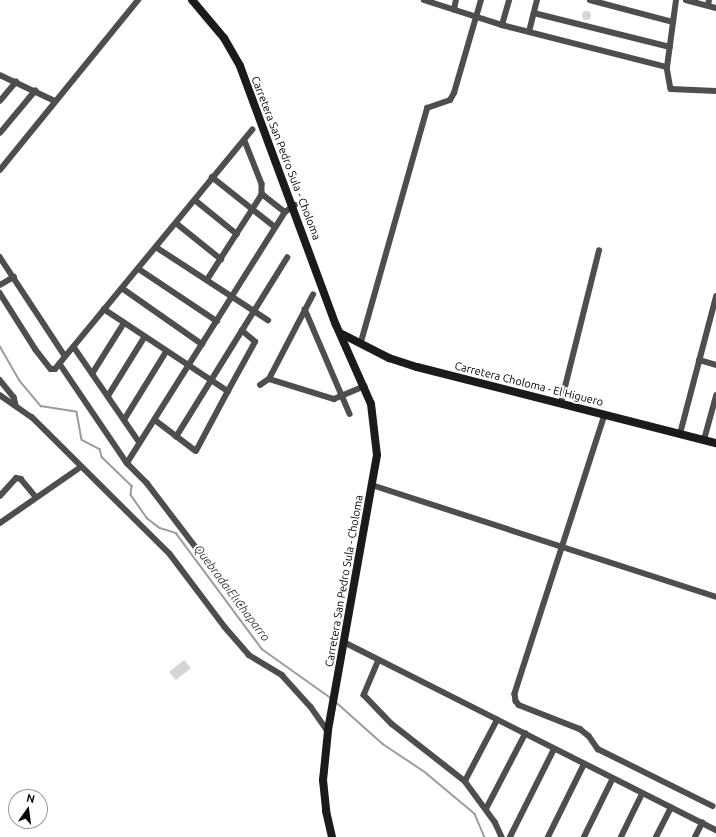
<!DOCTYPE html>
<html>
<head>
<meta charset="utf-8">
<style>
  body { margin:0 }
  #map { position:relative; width:716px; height:837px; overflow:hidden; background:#fff; font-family:Ubuntu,sans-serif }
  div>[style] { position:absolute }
  .green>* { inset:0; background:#d5d5d5 }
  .round { border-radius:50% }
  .stream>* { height:1.5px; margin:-0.75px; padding:0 0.75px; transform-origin:0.75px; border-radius:0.75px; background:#9c9c9c }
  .street>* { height:5.5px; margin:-2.75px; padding:0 2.75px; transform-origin:2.75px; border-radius:2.75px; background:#4e4e4e }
  .secondary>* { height:8px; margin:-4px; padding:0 4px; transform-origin:4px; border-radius:4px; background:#1b1b1b }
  span { translate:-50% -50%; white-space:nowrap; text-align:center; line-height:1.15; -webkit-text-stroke:4px #fff; paint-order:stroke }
  .street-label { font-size:11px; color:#000 }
  .water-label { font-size:12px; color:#3d3d3d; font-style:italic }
  .north { position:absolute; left:8px; top:789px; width:40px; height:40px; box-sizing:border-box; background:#fff; border:1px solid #999; border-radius:50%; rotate:14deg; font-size:11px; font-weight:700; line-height:16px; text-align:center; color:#000 }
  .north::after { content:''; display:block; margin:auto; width:14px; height:18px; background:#000; clip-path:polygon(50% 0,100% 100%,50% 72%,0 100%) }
</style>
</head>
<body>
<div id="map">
  <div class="green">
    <i class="round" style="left:581.5px;top:10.5px;width:9px;height:9px"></i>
    <i style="clip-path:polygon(184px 660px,191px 668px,176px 680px,169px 672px)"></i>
  </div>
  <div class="stream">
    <i style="left:0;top:346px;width:40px;rotate:60.3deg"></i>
    <i style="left:20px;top:381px;width:33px;rotate:50deg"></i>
    <i style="left:41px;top:406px;width:36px;rotate:9deg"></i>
    <i style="left:77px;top:412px;width:28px;rotate:80deg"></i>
    <i style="left:82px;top:440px;width:20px;rotate:27deg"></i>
    <i style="left:100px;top:449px;width:8px;rotate:76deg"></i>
    <i style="left:102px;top:457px;width:42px;rotate:44deg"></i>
    <i style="left:132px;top:486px;width:9px;rotate:96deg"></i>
    <i style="left:131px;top:495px;width:28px;rotate:55deg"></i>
    <i style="left:147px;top:518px;width:16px;rotate:38deg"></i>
    <i style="left:160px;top:528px;width:17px;rotate:17deg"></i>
    <i style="left:176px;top:533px;width:144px;rotate:53.4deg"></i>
    <i style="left:262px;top:649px;width:85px;rotate:35.4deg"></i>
    <i style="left:336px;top:702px;width:63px;rotate:41.8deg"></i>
    <i style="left:383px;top:744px;width:50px;rotate:33.7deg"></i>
    <i style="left:425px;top:772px;width:65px;rotate:40deg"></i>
    <i style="left:475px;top:814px;width:25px;rotate:67deg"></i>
  </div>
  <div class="street">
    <i style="left:424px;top:0;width:82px;rotate:17.8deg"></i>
    <i style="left:502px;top:25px;width:170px;rotate:14.3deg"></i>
    <i style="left:667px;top:67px;width:68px;rotate:-82.3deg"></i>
    <i style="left:590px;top:0;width:86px;rotate:14.8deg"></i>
    <i style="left:686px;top:0;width:31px;rotate:15deg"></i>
    <i style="left:708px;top:6px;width:6px;rotate:-81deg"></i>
    <i style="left:454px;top:10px;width:10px;rotate:-79deg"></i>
    <i style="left:534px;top:13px;width:140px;rotate:14deg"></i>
    <i style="left:502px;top:25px;width:26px;rotate:-74deg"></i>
    <i style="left:529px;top:32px;width:33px;rotate:-76deg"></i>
    <i style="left:667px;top:67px;width:22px;rotate:80deg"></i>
    <i style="left:671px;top:89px;width:45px;rotate:2.5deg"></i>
    <i style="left:0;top:75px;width:61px;rotate:25.3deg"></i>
    <i style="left:0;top:101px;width:25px;rotate:-50deg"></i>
    <i style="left:0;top:133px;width:55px;rotate:-50.2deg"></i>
    <i style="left:245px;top:141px;width:46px;rotate:68.4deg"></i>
    <i style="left:262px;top:184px;width:10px;rotate:90deg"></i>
    <i style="left:262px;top:194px;width:29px;rotate:38deg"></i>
    <i style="left:0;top:170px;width:219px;rotate:-50.9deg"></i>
    <i style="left:212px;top:177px;width:80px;rotate:38.4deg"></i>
    <i style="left:195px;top:200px;width:54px;rotate:39deg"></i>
    <i style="left:176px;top:223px;width:58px;rotate:38.7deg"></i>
    <i style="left:156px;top:247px;width:134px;rotate:33.1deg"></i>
    <i style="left:0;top:257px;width:118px;rotate:56.7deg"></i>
    <i style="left:139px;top:269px;width:94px;rotate:33.7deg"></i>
    <i style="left:207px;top:280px;width:102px;rotate:-57.4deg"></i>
    <i style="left:0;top:285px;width:16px;rotate:-30deg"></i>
    <i style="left:122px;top:288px;width:98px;rotate:35deg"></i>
    <i style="left:0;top:293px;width:67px;rotate:57.7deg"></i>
    <i style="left:36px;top:350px;width:24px;rotate:52deg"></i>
    <i style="left:51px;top:369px;width:4px"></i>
    <i style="left:55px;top:369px;width:310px;rotate:-50.5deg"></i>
    <i style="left:104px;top:309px;width:149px;rotate:33.5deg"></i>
    <i style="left:228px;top:391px;width:56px;rotate:-61.1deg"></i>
    <i style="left:255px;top:342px;width:17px;rotate:-140deg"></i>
    <i style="left:305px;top:309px;width:114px;rotate:66.8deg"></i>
    <i style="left:361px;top:342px;width:243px;rotate:-74.2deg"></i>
    <i style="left:427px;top:108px;width:24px;rotate:-19deg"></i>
    <i style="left:450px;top:100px;width:8px;rotate:-60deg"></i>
    <i style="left:454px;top:93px;width:97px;rotate:-73.8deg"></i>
    <i style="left:74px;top:347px;width:116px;rotate:55.5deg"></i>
    <i style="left:699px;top:360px;width:18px;rotate:16deg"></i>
    <i style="left:60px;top:364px;width:120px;rotate:55.9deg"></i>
    <i style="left:127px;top:463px;width:28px;rotate:45deg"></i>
    <i style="left:147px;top:483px;width:185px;rotate:52.7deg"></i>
    <i style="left:92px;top:374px;width:60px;rotate:-57.9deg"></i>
    <i style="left:269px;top:379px;width:68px;rotate:17.1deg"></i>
    <i style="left:334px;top:399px;width:33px;rotate:-23deg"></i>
    <i style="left:0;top:380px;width:22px;rotate:51deg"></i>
    <i style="left:14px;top:397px;width:8px;rotate:76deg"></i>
    <i style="left:260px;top:385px;width:11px;rotate:-34deg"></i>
    <i style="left:269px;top:379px;width:95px;rotate:-62.4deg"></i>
    <i style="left:0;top:395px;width:39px;rotate:35deg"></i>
    <i style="left:32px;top:417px;width:194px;rotate:44.8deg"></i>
    <i style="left:170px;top:554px;width:91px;rotate:53deg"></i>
    <i style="left:225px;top:627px;width:37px;rotate:49deg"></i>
    <i style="left:249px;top:655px;width:39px;rotate:31deg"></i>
    <i style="left:282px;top:675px;width:43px;rotate:47.8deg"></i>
    <i style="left:311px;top:707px;width:29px;rotate:55deg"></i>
    <i style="left:108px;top:396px;width:68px;rotate:-58.2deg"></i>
    <i style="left:561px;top:403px;width:157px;rotate:-76deg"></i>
    <i style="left:605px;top:415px;width:293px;rotate:107.9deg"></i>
    <i style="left:515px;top:694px;width:7px;rotate:82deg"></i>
    <i style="left:516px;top:701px;width:5px;rotate:53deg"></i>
    <i style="left:519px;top:705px;width:66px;rotate:21.5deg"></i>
    <i style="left:580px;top:729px;width:11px;rotate:38deg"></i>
    <i style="left:589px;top:736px;width:16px;rotate:55deg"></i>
    <i style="left:598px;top:749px;width:128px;rotate:26.4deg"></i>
    <i style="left:124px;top:420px;width:80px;rotate:-58.3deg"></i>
    <i style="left:155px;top:420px;width:51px;rotate:37.1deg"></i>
    <i style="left:196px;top:451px;width:68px;rotate:-61.9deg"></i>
    <i style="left:680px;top:434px;width:142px;rotate:-75.3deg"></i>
    <i style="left:176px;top:437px;width:211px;rotate:-58.2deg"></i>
    <i style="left:704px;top:440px;width:46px;rotate:-74.7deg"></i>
    <i style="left:127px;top:463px;width:297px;rotate:-57.8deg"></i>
    <i style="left:285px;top:212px;width:12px;rotate:-35deg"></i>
    <i style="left:372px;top:485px;width:362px;rotate:18deg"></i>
    <i style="left:0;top:496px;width:24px;rotate:-48deg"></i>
    <i style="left:16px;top:478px;width:5px;rotate:11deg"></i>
    <i style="left:21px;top:479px;width:23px;rotate:50deg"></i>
    <i style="left:0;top:523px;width:98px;rotate:-34.7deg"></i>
    <i style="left:344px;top:642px;width:417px;rotate:26.8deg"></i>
    <i style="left:379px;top:660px;width:38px;rotate:113deg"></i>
    <i style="left:364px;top:695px;width:40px;rotate:46deg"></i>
    <i style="left:392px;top:724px;width:93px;rotate:38deg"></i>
    <i style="left:465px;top:781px;width:51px;rotate:53.8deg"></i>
    <i style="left:495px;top:822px;width:17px;rotate:65deg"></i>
    <i style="left:465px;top:781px;width:69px;rotate:-62.3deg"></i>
    <i style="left:486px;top:809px;width:85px;rotate:-62.5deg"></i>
    <i style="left:510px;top:837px;width:98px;rotate:-63.4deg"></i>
    <i style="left:548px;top:837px;width:81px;rotate:-63.7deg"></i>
    <i style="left:584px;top:837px;width:64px;rotate:-63.8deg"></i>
    <i style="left:621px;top:837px;width:48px;rotate:-64deg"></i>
    <i style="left:656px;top:837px;width:33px;rotate:-63deg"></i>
    <i style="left:695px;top:837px;width:16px;rotate:-63deg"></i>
  </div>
  <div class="secondary">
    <i style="left:192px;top:0;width:50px;rotate:49.9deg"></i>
    <i style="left:224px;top:38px;width:32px;rotate:60deg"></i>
    <i style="left:240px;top:66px;width:276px;rotate:69.7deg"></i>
    <i style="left:336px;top:325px;width:86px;rotate:66.1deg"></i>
    <i style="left:371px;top:404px;width:51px;rotate:83.3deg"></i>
    <i style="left:377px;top:455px;width:280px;rotate:100.1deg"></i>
    <i style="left:328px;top:731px;width:49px;rotate:95.8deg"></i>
    <i style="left:323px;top:780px;width:31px;rotate:84deg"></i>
    <i style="left:326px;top:811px;width:27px;rotate:77deg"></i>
    <i style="left:342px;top:334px;width:53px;rotate:27.1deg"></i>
    <i style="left:389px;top:358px;width:29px;rotate:18deg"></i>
    <i style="left:417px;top:367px;width:309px;rotate:14.3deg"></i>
  </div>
  <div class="street-label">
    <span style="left:286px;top:158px;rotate:69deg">Carretera San Pedro Sula - Choloma</span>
    <span style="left:529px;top:384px;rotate:14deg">Carretera Choloma - El Higuero</span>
    <span style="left:344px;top:581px;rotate:-80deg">Carretera San Pedro Sula - Choloma</span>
  </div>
  <div class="water-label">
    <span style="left:232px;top:593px;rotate:53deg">Quebrada El Chaparro</span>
  </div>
  <div class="north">N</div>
</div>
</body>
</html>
